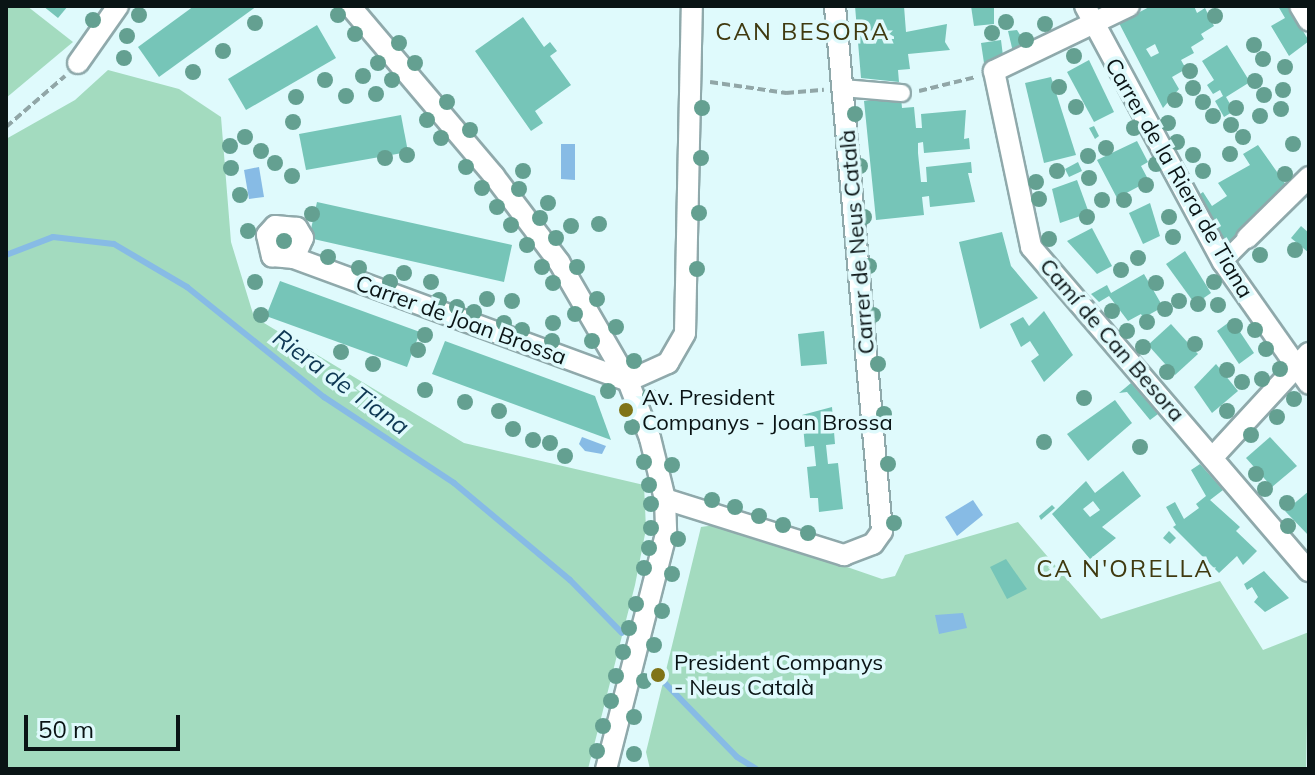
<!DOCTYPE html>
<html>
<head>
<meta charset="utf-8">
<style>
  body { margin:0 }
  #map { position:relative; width:1315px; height:775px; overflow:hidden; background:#dffafc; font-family:Mulish,sans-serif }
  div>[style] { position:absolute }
  .green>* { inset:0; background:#a3dbbf }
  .water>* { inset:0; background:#87bbe5 }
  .stream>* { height:6px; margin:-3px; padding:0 3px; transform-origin:3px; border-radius:3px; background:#87bbe5 }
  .building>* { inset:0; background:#76c5b8 }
  .path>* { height:4px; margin-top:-2px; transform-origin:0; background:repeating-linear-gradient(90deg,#91a6a7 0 8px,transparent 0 12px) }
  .roads { filter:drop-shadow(2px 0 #8fa9ab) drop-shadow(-2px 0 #8fa9ab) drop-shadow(0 2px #8fa9ab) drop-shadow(0 -2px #8fa9ab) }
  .pedestrian>* { height:16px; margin:-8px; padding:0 8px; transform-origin:8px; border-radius:8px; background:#fff }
  .minor>* { height:20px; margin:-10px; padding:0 10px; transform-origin:10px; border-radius:10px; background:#fff }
  .trees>* { width:16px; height:16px; margin:-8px; border-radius:50%; background:#64a091 }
  .dots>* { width:22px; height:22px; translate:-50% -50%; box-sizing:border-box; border:4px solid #dffafc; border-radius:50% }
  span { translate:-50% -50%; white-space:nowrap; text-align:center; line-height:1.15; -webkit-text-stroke:7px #dffafc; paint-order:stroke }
  .street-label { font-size:22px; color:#0a1415 }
  .poi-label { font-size:22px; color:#0a1415 }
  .left { translate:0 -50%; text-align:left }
  .neighbourhood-label { font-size:24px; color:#403a10; letter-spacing:2px }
  .water-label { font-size:24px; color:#0e3753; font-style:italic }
  .frame { position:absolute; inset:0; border:8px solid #0a1415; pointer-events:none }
  .scale { position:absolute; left:24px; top:715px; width:156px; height:36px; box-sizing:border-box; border:4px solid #0a1415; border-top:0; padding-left:10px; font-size:24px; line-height:28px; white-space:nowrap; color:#0a1415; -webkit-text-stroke:6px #dffafc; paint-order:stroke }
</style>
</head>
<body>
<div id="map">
  <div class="green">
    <i style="clip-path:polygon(6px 6px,27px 6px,73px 42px,6px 98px)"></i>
    <i style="clip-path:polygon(108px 70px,179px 89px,221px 117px,231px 242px,254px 317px,464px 443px,644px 485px,646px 529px,635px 585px,588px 769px,6px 769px,6px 139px,75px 100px)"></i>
    <i style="clip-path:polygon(1018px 522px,1101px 619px,1220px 581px,1263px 650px,1309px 632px,1306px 769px,650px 769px,646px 752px,701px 527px,722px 524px,882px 579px,895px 576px,905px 555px)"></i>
  </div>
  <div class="water">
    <i style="clip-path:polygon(561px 144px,575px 144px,575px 180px,561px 179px)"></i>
    <i style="clip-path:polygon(259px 167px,264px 197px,249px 199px,244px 170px)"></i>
    <i style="clip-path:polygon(582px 437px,606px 446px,602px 454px,585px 451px,579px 444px)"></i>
    <i style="clip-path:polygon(973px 500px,983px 515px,957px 536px,945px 517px)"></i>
    <i style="clip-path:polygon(963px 613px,967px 628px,939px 634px,935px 615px)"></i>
  </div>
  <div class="stream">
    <i style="left:6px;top:255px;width:50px;rotate:-21deg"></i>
    <i style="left:53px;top:237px;width:61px;rotate:6.5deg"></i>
    <i style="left:114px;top:244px;width:85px;rotate:30.5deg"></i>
    <i style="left:187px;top:287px;width:176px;rotate:38.8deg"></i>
    <i style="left:324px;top:397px;width:156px;rotate:33.5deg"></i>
    <i style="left:454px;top:483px;width:151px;rotate:39.9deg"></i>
    <i style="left:570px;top:580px;width:74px;rotate:45.5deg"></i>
    <i style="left:660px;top:678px;width:110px;rotate:45.7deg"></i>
    <i style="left:737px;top:757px;width:22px;rotate:32deg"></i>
  </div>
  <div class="building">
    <i style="clip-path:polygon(43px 6px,68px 6px,58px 18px)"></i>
    <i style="clip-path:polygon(194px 6px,257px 6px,159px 77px,138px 47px)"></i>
    <i style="clip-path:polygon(855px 6px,904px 6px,906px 32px,947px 24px,945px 42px,950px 50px,908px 54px,910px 69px,898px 70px,899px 82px,861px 78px)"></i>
    <i style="clip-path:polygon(971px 6px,994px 6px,994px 24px,974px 26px)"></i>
    <i style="clip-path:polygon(evenodd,1151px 6px,1194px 6px,1197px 13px,1205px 8px,1214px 26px,1201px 34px,1204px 39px,1191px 47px,1194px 53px,1181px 60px,1186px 69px,1172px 77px,1179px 89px,1163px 108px,1119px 23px,1151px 6px,1155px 44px,1159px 53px,1151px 57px,1146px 49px,1155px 44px)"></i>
    <i style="clip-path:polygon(1278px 6px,1288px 6px,1309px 41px,1289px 56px,1271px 26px,1285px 18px)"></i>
    <i style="clip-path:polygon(523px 17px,544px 47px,550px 42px,557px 51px,550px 56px,571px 85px,535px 111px,543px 123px,531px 131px,475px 51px)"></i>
    <i style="clip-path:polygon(317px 25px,336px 58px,246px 110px,228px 79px)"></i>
    <i style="clip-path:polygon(1017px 30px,1027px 46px,1013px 52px,1008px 31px)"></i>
    <i style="clip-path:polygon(1001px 40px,1003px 56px,984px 63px,981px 43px)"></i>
    <i style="clip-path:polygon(1227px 45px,1250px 82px,1226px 97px,1234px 111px,1224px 117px,1215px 101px,1223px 96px,1220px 90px,1213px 94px,1207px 85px,1214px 80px,1202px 61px)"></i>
    <i style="clip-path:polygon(1089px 60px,1114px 112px,1094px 122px,1067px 72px)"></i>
    <i style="clip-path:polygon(1051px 77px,1076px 155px,1044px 163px,1025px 83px)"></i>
    <i style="clip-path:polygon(901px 97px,902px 108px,914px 107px,916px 128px,922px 128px,921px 114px,966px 110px,964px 139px,969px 138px,970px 149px,924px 153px,923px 142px,918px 143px,918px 153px,921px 182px,927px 182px,926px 167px,971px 162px,972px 173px,968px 173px,975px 202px,930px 207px,929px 196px,922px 197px,924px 215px,876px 220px,864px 101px)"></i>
    <i style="clip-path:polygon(401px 115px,408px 152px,306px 170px,299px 134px)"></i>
    <i style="clip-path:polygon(1094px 126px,1099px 136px,1095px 139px,1089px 128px)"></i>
    <i style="clip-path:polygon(1137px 141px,1148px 162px,1141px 166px,1149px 181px,1117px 198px,1097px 160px)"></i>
    <i style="clip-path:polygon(1258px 145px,1289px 189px,1227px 250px,1196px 197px,1203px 192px,1212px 206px,1227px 196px,1218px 183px,1250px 165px,1243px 154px)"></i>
    <i style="clip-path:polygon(1078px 162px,1082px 171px,1069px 177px,1065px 169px)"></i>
    <i style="clip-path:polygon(1077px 180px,1089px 213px,1060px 223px,1052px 189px)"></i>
    <i style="clip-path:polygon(317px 202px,512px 245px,504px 282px,309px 238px)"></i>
    <i style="clip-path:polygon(1150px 203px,1160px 236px,1143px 244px,1129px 213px)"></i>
    <i style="clip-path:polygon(1301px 226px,1309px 233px,1309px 253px,1291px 238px)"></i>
    <i style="clip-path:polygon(1092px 228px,1112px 266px,1097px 274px,1067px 241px)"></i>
    <i style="clip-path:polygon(1002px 232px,1011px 266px,1038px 298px,980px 329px,959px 242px)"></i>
    <i style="clip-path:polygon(1185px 251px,1211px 293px,1195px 304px,1166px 264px)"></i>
    <i style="clip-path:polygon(1144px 274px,1163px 307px,1143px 318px,1141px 314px,1128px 321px,1109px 296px,1099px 302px,1091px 294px,1107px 285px,1111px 293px)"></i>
    <i style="clip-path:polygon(280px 281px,420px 332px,407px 367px,266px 316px)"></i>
    <i style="clip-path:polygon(1044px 311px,1073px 355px,1044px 382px,1031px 361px,1039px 355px,1030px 341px,1021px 347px,1010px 324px,1023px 317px,1029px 326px)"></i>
    <i style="clip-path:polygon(1232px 320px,1254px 353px,1239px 364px,1217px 331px)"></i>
    <i style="clip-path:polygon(1171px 324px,1198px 354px,1175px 375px,1148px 345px)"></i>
    <i style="clip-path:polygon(824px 331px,827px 364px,801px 366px,798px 334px)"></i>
    <i style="clip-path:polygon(445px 341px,595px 396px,611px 440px,432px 374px)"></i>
    <i style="clip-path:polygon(1216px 364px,1238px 391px,1212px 413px,1194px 387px)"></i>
    <i style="clip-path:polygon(1131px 383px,1158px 414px,1150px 420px,1127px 392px,1119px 393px)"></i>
    <i style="clip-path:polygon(1115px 400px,1132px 423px,1088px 461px,1067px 434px)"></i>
    <i style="clip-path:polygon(832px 407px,835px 444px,826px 445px,828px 464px,838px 463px,843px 509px,819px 512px,818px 498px,810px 498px,807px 467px,816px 466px,814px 446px,805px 447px,802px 415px)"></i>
    <i style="clip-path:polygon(1270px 437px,1297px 466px,1272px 487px,1246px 458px)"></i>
    <i style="clip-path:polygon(1200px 464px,1223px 490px,1210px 500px,1240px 527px,1236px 531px,1257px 551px,1243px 565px,1237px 556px,1219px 573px,1173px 527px,1176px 525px,1166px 507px,1175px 502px,1184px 519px,1199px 508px,1196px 504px,1206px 496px,1191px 470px)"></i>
    <i style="clip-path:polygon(evenodd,1123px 471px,1141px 496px,1102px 527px,1116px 538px,1090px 559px,1052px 514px,1086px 481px,1095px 493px,1123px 471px,1093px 501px,1100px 510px,1090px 517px,1083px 509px,1093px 501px)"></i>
    <i style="clip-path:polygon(1309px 491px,1309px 536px,1285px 511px)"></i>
    <i style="clip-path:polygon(1052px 505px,1055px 508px,1041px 520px,1039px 516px)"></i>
    <i style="clip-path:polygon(1169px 531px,1176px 538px,1170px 544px,1163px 538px)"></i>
    <i style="clip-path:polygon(1006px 559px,1027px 589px,1007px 599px,990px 567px)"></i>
    <i style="clip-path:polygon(1264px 571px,1289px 598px,1265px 612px,1254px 602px,1258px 597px,1252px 587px,1247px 590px,1244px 584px)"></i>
  </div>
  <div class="path">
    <i style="left:710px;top:82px;width:77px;rotate:8.2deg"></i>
    <i style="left:786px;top:93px;width:38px;rotate:-5deg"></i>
    <i style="left:919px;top:91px;width:59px;rotate:-13.8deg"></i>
    <i style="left:6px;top:127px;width:78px;rotate:-40.8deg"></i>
  </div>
  <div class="roads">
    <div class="pedestrian">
      <i style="left:842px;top:88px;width:60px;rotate:4.8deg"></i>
      <i style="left:1223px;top:262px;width:34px;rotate:-45deg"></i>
    </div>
    <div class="minor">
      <i style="left:350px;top:6px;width:223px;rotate:49.7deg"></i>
      <i style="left:494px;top:176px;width:108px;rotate:52.9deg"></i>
      <i style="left:559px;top:262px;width:138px;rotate:59.9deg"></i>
      <i style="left:628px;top:381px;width:61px;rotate:68.9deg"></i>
      <i style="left:650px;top:438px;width:63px;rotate:76.2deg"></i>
      <i style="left:665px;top:499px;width:35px;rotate:88deg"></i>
      <i style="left:666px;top:534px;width:243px;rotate:104.3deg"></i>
      <i style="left:1085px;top:6px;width:291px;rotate:61.7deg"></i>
      <i style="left:1223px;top:262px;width:149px;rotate:54.8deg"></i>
      <i style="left:1129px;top:6px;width:150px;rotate:154.3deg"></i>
      <i style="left:994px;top:71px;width:180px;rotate:78.1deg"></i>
      <i style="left:1031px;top:247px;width:427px;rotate:49.4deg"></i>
      <i style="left:1300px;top:6px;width:17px;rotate:59deg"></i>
      <i style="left:78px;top:63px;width:70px;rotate:-54.9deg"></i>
      <i style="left:1247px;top:238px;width:87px;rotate:-44.5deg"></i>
      <i style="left:294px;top:258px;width:22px;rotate:-66deg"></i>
      <i style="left:303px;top:238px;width:12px;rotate:-121deg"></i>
      <i style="left:297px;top:228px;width:22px;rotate:-175deg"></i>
      <i style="left:275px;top:226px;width:12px;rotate:132deg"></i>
      <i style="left:267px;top:235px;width:22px;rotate:77deg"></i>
      <i style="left:272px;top:256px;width:22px;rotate:5deg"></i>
      <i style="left:294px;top:258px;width:356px;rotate:20.2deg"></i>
      <i style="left:628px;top:381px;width:44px;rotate:-24.2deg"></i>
      <i style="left:668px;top:363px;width:34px;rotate:-60deg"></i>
      <i style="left:685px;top:333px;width:327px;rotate:-88.8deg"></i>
      <i style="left:1213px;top:457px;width:142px;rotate:-47.3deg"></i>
      <i style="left:665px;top:499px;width:188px;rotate:17.4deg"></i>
      <i style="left:844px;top:555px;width:31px;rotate:-21deg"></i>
      <i style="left:873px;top:544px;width:16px;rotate:-55deg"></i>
      <i style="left:882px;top:531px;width:527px;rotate:-95.12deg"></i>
    </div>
  </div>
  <div class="trees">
    <i style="left:139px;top:15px"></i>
    <i style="left:338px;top:15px"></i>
    <i style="left:1215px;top:16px"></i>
    <i style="left:93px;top:20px"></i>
    <i style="left:1006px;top:22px"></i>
    <i style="left:255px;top:23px"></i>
    <i style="left:1045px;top:24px"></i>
    <i style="left:992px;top:33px"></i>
    <i style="left:355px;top:34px"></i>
    <i style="left:127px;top:36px"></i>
    <i style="left:1026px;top:40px"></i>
    <i style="left:399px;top:43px"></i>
    <i style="left:1254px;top:45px"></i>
    <i style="left:223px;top:51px"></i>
    <i style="left:1074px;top:56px"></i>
    <i style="left:124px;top:58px"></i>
    <i style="left:1263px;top:59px"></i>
    <i style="left:378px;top:63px"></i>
    <i style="left:415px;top:63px"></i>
    <i style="left:1285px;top:67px"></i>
    <i style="left:1190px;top:71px"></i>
    <i style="left:193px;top:72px"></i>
    <i style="left:363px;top:76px"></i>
    <i style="left:325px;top:80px"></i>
    <i style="left:392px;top:80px"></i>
    <i style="left:1255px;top:81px"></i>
    <i style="left:1059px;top:87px"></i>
    <i style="left:1193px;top:88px"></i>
    <i style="left:1283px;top:90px"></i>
    <i style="left:376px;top:94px"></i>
    <i style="left:1264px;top:95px"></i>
    <i style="left:346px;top:96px"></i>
    <i style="left:296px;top:97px"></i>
    <i style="left:1175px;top:100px"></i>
    <i style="left:447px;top:102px"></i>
    <i style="left:1203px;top:102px"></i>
    <i style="left:1076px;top:107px"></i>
    <i style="left:702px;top:108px"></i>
    <i style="left:1236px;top:108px"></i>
    <i style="left:1281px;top:109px"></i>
    <i style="left:855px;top:114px"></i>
    <i style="left:1213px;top:116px"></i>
    <i style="left:1260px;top:116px"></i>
    <i style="left:427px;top:120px"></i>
    <i style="left:293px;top:122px"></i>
    <i style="left:1168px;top:123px"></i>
    <i style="left:1231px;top:125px"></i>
    <i style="left:1134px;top:128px"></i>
    <i style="left:470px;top:130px"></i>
    <i style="left:245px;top:137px"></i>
    <i style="left:1243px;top:137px"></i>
    <i style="left:441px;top:138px"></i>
    <i style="left:1177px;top:142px"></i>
    <i style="left:1293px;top:144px"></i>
    <i style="left:230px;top:146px"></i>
    <i style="left:1106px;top:148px"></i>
    <i style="left:261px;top:151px"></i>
    <i style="left:1230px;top:154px"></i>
    <i style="left:407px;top:155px"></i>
    <i style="left:1193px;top:155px"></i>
    <i style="left:1088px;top:156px"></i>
    <i style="left:385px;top:158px"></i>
    <i style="left:701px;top:158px"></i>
    <i style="left:275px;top:163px"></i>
    <i style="left:1156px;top:164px"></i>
    <i style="left:860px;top:166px"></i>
    <i style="left:466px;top:167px"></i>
    <i style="left:231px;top:168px"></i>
    <i style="left:523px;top:171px"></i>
    <i style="left:1057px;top:171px"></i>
    <i style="left:1203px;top:171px"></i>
    <i style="left:1285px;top:174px"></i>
    <i style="left:292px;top:176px"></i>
    <i style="left:1089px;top:178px"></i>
    <i style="left:1036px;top:182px"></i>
    <i style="left:1146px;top:185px"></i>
    <i style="left:482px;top:188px"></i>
    <i style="left:519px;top:189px"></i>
    <i style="left:240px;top:195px"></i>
    <i style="left:1039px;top:199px"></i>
    <i style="left:1102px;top:200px"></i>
    <i style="left:1124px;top:200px"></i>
    <i style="left:548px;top:203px"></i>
    <i style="left:497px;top:207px"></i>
    <i style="left:699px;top:213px"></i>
    <i style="left:312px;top:214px"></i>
    <i style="left:864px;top:217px"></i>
    <i style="left:1087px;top:217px"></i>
    <i style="left:1169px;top:217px"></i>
    <i style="left:540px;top:218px"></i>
    <i style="left:599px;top:224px"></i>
    <i style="left:511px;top:225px"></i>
    <i style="left:571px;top:226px"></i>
    <i style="left:248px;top:231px"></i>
    <i style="left:1173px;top:237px"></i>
    <i style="left:556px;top:238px"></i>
    <i style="left:1049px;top:239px"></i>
    <i style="left:284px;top:241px"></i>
    <i style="left:527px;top:245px"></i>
    <i style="left:1295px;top:250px"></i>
    <i style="left:1260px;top:255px"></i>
    <i style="left:328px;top:257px"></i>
    <i style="left:1138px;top:258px"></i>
    <i style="left:869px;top:266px"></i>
    <i style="left:542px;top:267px"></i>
    <i style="left:577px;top:267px"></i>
    <i style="left:359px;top:268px"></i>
    <i style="left:697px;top:269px"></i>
    <i style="left:1121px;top:270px"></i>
    <i style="left:404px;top:273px"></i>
    <i style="left:255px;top:282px"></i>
    <i style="left:390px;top:282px"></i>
    <i style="left:431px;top:282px"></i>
    <i style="left:1214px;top:282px"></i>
    <i style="left:553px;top:283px"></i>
    <i style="left:1156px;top:283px"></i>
    <i style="left:487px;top:299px"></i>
    <i style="left:597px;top:299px"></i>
    <i style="left:439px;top:300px"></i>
    <i style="left:512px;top:301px"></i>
    <i style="left:1179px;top:301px"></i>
    <i style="left:1198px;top:304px"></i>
    <i style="left:1218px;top:305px"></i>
    <i style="left:457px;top:307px"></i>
    <i style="left:1165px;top:309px"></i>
    <i style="left:1112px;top:311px"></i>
    <i style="left:474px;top:312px"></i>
    <i style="left:575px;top:314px"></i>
    <i style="left:261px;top:315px"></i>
    <i style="left:873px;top:315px"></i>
    <i style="left:1147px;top:322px"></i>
    <i style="left:504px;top:323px"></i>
    <i style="left:553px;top:323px"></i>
    <i style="left:1235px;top:326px"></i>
    <i style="left:616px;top:327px"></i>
    <i style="left:522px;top:330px"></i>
    <i style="left:1255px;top:330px"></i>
    <i style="left:1127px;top:331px"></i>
    <i style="left:425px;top:335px"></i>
    <i style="left:552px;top:341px"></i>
    <i style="left:592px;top:341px"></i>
    <i style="left:1195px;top:344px"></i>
    <i style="left:1143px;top:347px"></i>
    <i style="left:1266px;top:349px"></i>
    <i style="left:418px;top:350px"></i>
    <i style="left:341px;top:352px"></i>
    <i style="left:634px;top:361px"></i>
    <i style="left:373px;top:364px"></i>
    <i style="left:878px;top:364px"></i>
    <i style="left:1280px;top:369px"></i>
    <i style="left:1227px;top:370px"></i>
    <i style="left:1167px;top:372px"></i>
    <i style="left:1262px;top:379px"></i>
    <i style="left:1242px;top:382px"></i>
    <i style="left:425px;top:390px"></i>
    <i style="left:608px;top:391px"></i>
    <i style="left:650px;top:396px"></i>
    <i style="left:1084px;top:398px"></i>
    <i style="left:1294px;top:399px"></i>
    <i style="left:465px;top:402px"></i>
    <i style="left:499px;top:411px"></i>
    <i style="left:1227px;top:411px"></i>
    <i style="left:884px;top:414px"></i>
    <i style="left:1277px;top:417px"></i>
    <i style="left:632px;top:427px"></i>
    <i style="left:513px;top:429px"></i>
    <i style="left:1251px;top:435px"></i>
    <i style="left:533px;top:440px"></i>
    <i style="left:1044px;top:442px"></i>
    <i style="left:550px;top:443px"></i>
    <i style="left:1140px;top:447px"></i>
    <i style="left:565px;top:456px"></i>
    <i style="left:644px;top:462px"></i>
    <i style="left:888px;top:464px"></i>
    <i style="left:672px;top:465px"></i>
    <i style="left:1256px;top:474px"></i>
    <i style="left:649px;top:485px"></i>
    <i style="left:1265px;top:489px"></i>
    <i style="left:712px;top:500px"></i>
    <i style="left:1287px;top:503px"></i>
    <i style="left:651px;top:504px"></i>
    <i style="left:735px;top:507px"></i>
    <i style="left:759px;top:516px"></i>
    <i style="left:894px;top:523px"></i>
    <i style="left:783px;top:525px"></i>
    <i style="left:1288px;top:526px"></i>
    <i style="left:651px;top:528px"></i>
    <i style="left:808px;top:533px"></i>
    <i style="left:678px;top:539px"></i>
    <i style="left:649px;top:548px"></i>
    <i style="left:644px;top:568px"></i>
    <i style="left:672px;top:574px"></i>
    <i style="left:636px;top:604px"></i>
    <i style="left:662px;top:611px"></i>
    <i style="left:629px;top:628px"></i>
    <i style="left:654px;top:645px"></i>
    <i style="left:623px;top:652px"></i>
    <i style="left:616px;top:676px"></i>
    <i style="left:644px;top:681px"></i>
    <i style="left:611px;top:701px"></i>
    <i style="left:634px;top:717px"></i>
    <i style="left:603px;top:726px"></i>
    <i style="left:597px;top:751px"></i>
    <i style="left:634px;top:754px"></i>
  </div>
  <div class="dots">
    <i style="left:626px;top:410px;background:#807417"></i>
    <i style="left:658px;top:675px;background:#807417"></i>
  </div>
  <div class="street-label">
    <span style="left:1179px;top:178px;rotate:60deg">Carrer de la Riera de Tiana</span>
    <span style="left:857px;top:242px;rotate:-95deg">Carrer de Neus Català</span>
    <span style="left:461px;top:320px;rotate:20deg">Carrer de Joan Brossa</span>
    <span style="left:1112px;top:340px;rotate:49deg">Camí de Can Besora</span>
  </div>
  <div class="poi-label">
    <span class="left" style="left:642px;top:410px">Av. President<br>Companys - Joan Brossa</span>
    <span class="left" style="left:674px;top:675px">President Companys<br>- Neus Català</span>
  </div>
  <div class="neighbourhood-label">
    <span style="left:803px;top:32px">CAN BESORA</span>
    <span style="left:1125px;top:569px">CA N'ORELLA</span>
  </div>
  <div class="water-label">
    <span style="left:341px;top:382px;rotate:36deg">Riera de Tiana</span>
  </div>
  <div class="frame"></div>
  <div class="scale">50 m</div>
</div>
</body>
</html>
